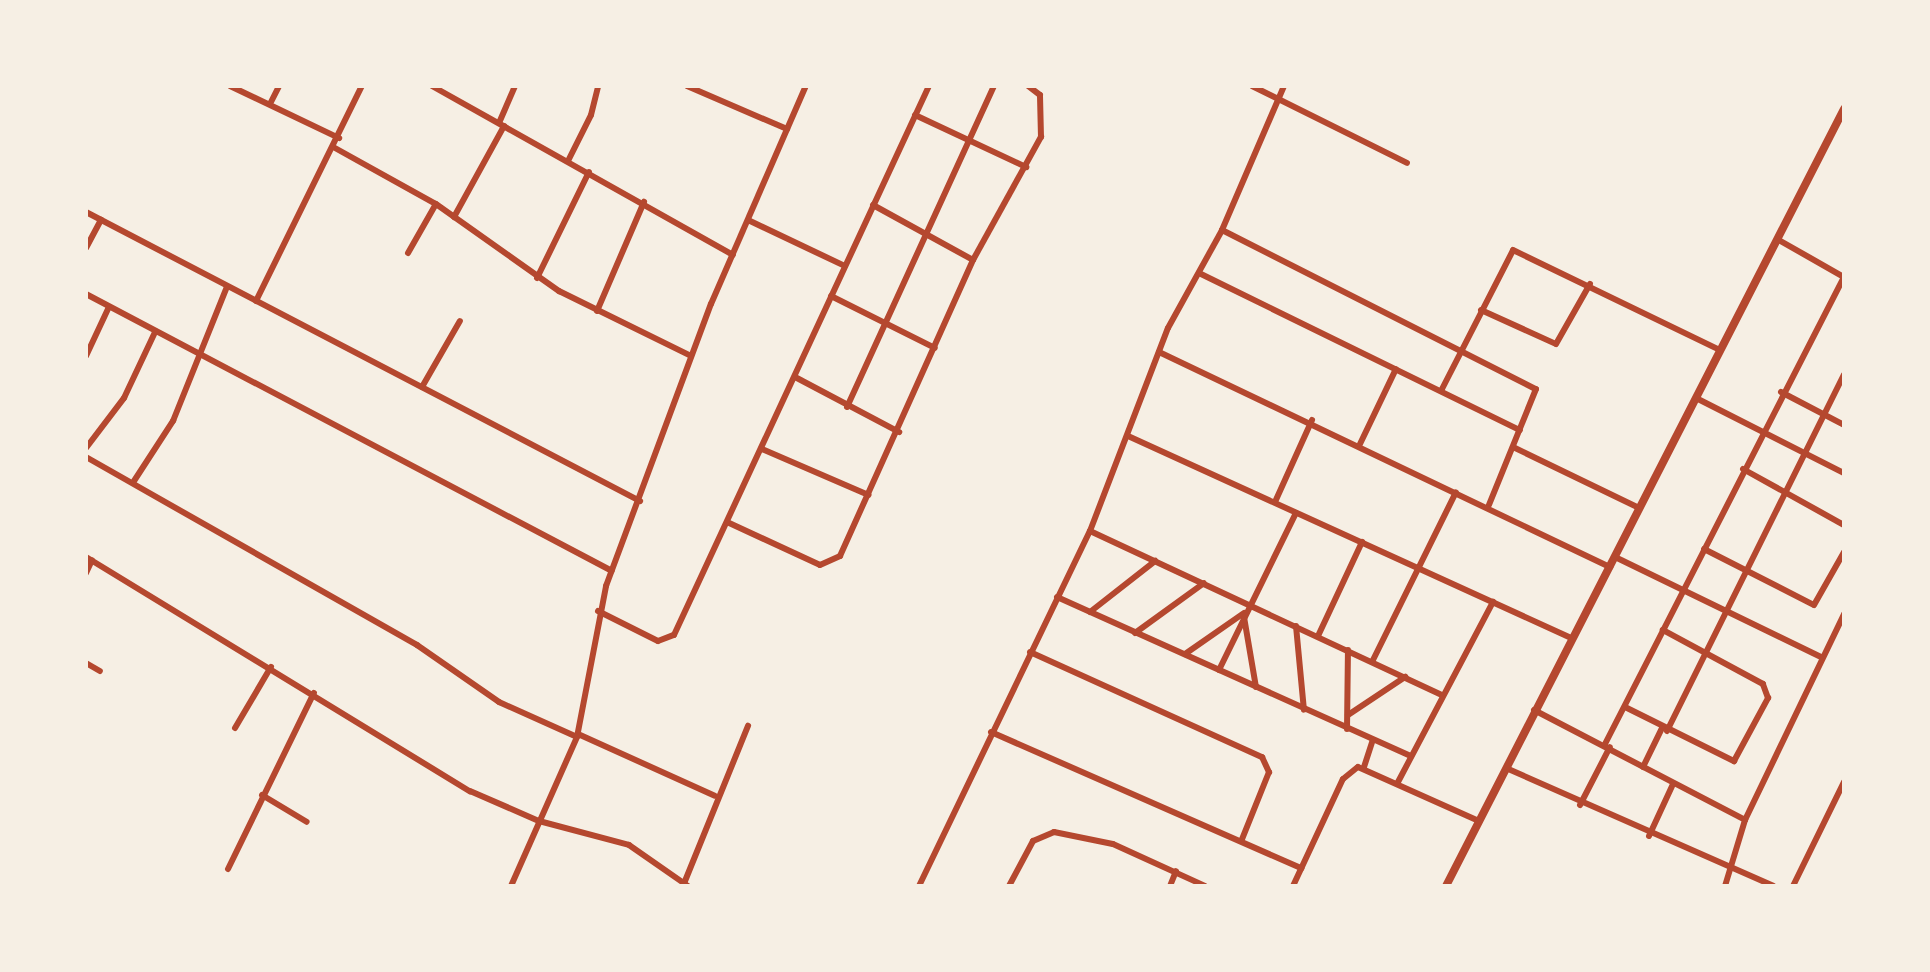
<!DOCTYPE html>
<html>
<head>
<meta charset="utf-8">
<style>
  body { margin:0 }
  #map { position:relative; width:1930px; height:972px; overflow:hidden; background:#f6efe4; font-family:"Noto Serif",serif }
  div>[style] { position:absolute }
  .minor>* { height:6px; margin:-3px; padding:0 3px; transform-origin:3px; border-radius:3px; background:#b5482f }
  .tertiary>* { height:8px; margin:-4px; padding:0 4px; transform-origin:4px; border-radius:4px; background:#b5482f }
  span { translate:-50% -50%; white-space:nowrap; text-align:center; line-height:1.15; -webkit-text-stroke:5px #f6efe4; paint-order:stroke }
  .frame { position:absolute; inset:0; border:88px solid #f6efe4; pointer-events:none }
</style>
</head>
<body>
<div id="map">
  <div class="minor">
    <i style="left:230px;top:86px;width:121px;rotate:25.5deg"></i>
    <i style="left:432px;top:86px;width:345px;rotate:29.3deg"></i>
    <i style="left:687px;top:86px;width:109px;rotate:23.3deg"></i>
    <i style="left:1252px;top:86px;width:173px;rotate:26.4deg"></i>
    <i style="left:271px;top:102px;width:18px;rotate:-63deg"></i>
    <i style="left:915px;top:115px;width:123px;rotate:25.1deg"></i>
    <i style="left:499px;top:123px;width:40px;rotate:-66.6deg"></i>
    <i style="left:335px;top:148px;width:115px;rotate:29deg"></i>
    <i style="left:436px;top:204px;width:151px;rotate:35.3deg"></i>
    <i style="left:559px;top:291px;width:147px;rotate:26.2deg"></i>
    <i style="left:568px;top:161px;width:51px;rotate:-63.4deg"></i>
    <i style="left:591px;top:115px;width:30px;rotate:-76deg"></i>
    <i style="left:873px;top:205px;width:114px;rotate:28.8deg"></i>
    <i style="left:86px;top:212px;width:625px;rotate:27.55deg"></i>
    <i style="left:454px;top:217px;width:104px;rotate:-61.2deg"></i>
    <i style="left:748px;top:220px;width:107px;rotate:25.4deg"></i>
    <i style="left:1222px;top:230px;width:352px;rotate:26.9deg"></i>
    <i style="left:1536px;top:389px;width:125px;rotate:112.1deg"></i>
    <i style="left:1777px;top:239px;width:77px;rotate:29.6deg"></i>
    <i style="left:86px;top:248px;width:32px;rotate:-62deg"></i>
    <i style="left:408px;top:253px;width:56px;rotate:-60.3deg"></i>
    <i style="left:1201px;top:274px;width:355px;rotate:26.1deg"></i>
    <i style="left:537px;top:278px;width:118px;rotate:-63.9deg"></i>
    <i style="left:86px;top:294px;width:594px;rotate:27.77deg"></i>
    <i style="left:831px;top:296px;width:116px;rotate:26.6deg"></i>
    <i style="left:256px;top:301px;width:240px;rotate:-63.8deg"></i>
    <i style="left:1481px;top:310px;width:82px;rotate:24.4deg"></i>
    <i style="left:1556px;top:344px;width:69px;rotate:-60.5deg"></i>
    <i style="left:597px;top:311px;width:119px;rotate:-66.7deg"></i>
    <i style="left:1159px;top:352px;width:500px;rotate:25.5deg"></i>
    <i style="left:86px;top:356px;width:54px;rotate:-64.9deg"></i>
    <i style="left:795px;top:377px;width:118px;rotate:27.9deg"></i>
    <i style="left:422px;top:387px;width:76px;rotate:-60.1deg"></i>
    <i style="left:1441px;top:391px;width:158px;rotate:-62.9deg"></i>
    <i style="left:1513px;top:250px;width:230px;rotate:25.8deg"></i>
    <i style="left:1781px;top:392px;width:71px;rotate:27.6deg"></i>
    <i style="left:1696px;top:398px;width:166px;rotate:26.9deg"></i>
    <i style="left:847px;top:407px;width:353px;rotate:-65.4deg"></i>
    <i style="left:1128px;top:436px;width:487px;rotate:24.5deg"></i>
    <i style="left:1360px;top:444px;width:83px;rotate:-64.4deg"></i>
    <i style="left:1513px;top:447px;width:140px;rotate:25.8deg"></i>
    <i style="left:86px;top:448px;width:63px;rotate:-52.8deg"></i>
    <i style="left:124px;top:398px;width:73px;rotate:-64.8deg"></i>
    <i style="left:762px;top:449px;width:116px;rotate:23.3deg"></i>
    <i style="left:86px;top:457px;width:381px;rotate:29.6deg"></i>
    <i style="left:417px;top:645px;width:100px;rotate:34.8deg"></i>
    <i style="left:499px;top:702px;width:85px;rotate:24.2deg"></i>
    <i style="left:1743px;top:469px;width:115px;rotate:29deg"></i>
    <i style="left:134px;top:481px;width:72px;rotate:-57deg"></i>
    <i style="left:173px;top:421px;width:144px;rotate:-68.1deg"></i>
    <i style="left:1275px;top:502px;width:90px;rotate:-65.7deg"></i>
    <i style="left:727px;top:522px;width:102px;rotate:24.8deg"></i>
    <i style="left:820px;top:565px;width:22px;rotate:-24deg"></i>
    <i style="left:840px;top:556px;width:325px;rotate:-65.8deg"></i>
    <i style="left:973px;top:260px;width:141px;rotate:-61.1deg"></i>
    <i style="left:1041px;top:137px;width:42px;rotate:-91.4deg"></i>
    <i style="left:1040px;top:95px;width:15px;rotate:-143deg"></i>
    <i style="left:1090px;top:531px;width:387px;rotate:25deg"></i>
    <i style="left:1704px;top:549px;width:123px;rotate:27deg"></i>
    <i style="left:1814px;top:605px;width:61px;rotate:-60.5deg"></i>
    <i style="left:86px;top:557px;width:450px;rotate:31.4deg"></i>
    <i style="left:470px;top:791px;width:75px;rotate:23.5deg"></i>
    <i style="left:539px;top:821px;width:93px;rotate:14.9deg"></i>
    <i style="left:629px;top:845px;width:72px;rotate:34.8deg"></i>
    <i style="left:1615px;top:557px;width:229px;rotate:25.9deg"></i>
    <i style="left:86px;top:573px;width:14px;rotate:-65deg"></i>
    <i style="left:1057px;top:597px;width:386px;rotate:24.2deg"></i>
    <i style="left:598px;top:611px;width:67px;rotate:26.6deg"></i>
    <i style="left:658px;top:641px;width:17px;rotate:-21deg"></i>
    <i style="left:674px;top:635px;width:605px;rotate:-65.09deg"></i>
    <i style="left:1090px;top:612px;width:83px;rotate:-38.1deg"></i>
    <i style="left:1244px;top:617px;width:71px;rotate:80.3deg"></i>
    <i style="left:1296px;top:626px;width:84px;rotate:84.6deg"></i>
    <i style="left:1135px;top:633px;width:85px;rotate:-35.9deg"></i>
    <i style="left:1318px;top:636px;width:104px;rotate:-64.9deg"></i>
    <i style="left:1030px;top:652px;width:255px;rotate:24.4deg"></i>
    <i style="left:1262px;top:757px;width:17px;rotate:65deg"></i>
    <i style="left:1269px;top:772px;width:72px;rotate:111.9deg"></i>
    <i style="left:1185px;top:654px;width:72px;rotate:-34.8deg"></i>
    <i style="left:1373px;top:660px;width:187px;rotate:-63.7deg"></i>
    <i style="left:86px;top:663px;width:16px;rotate:30deg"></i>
    <i style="left:1219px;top:670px;width:175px;rotate:-63.9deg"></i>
    <i style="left:1625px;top:707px;width:122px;rotate:26.4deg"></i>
    <i style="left:1734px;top:761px;width:72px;rotate:-61.6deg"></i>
    <i style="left:1768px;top:698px;width:15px;rotate:-110deg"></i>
    <i style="left:1763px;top:684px;width:114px;rotate:-151.6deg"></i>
    <i style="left:1534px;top:710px;width:238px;rotate:27.5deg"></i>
    <i style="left:1348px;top:715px;width:69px;rotate:-33.7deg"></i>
    <i style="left:235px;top:728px;width:71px;rotate:-59.5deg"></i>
    <i style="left:1347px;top:729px;width:79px;rotate:-89.3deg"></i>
    <i style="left:1667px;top:731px;width:398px;rotate:-63.6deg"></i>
    <i style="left:991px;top:732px;width:339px;rotate:23.7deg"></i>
    <i style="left:578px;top:734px;width:150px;rotate:24.3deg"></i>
    <i style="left:1605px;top:744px;width:525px;rotate:-62.9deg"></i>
    <i style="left:1364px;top:767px;width:28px;rotate:-72deg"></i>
    <i style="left:1643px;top:767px;width:43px;rotate:-64deg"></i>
    <i style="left:1506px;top:768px;width:292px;rotate:23.8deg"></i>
    <i style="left:1398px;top:782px;width:204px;rotate:-62.2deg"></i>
    <i style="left:262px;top:795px;width:52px;rotate:31deg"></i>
    <i style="left:1580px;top:805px;width:65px;rotate:-62.7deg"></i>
    <i style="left:1649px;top:836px;width:57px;rotate:-65.2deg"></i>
    <i style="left:228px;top:869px;width:196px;rotate:-64deg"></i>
    <i style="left:511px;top:886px;width:163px;rotate:-66.1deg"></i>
    <i style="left:577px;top:737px;width:154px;rotate:-79.1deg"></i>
    <i style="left:606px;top:586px;width:301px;rotate:-69.6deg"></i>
    <i style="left:711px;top:304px;width:238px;rotate:-66.5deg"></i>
    <i style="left:683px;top:886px;width:173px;rotate:-67.9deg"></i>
    <i style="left:919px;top:886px;width:394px;rotate:-64.3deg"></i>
    <i style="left:1090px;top:531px;width:217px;rotate:-69deg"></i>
    <i style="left:1168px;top:328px;width:112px;rotate:-61.1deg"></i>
    <i style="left:1222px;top:230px;width:157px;rotate:-66.7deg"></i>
    <i style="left:1009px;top:886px;width:51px;rotate:-61.9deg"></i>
    <i style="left:1033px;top:841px;width:23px;rotate:-23deg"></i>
    <i style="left:1054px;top:832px;width:60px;rotate:11.5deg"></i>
    <i style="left:1113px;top:844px;width:101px;rotate:24.5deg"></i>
    <i style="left:1170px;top:886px;width:16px;rotate:-68deg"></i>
    <i style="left:1293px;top:886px;width:118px;rotate:-65deg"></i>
    <i style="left:1343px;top:779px;width:19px;rotate:-39deg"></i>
    <i style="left:1358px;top:767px;width:133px;rotate:24.1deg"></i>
    <i style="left:1725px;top:886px;width:69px;rotate:-73.1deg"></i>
    <i style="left:1745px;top:820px;width:229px;rotate:-64.3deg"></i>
    <i style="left:1793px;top:886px;width:116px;rotate:-63.9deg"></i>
  </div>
  <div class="tertiary">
    <i style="left:1446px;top:886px;width:873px;rotate:-62.88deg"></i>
  </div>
  <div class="frame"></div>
</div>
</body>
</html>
